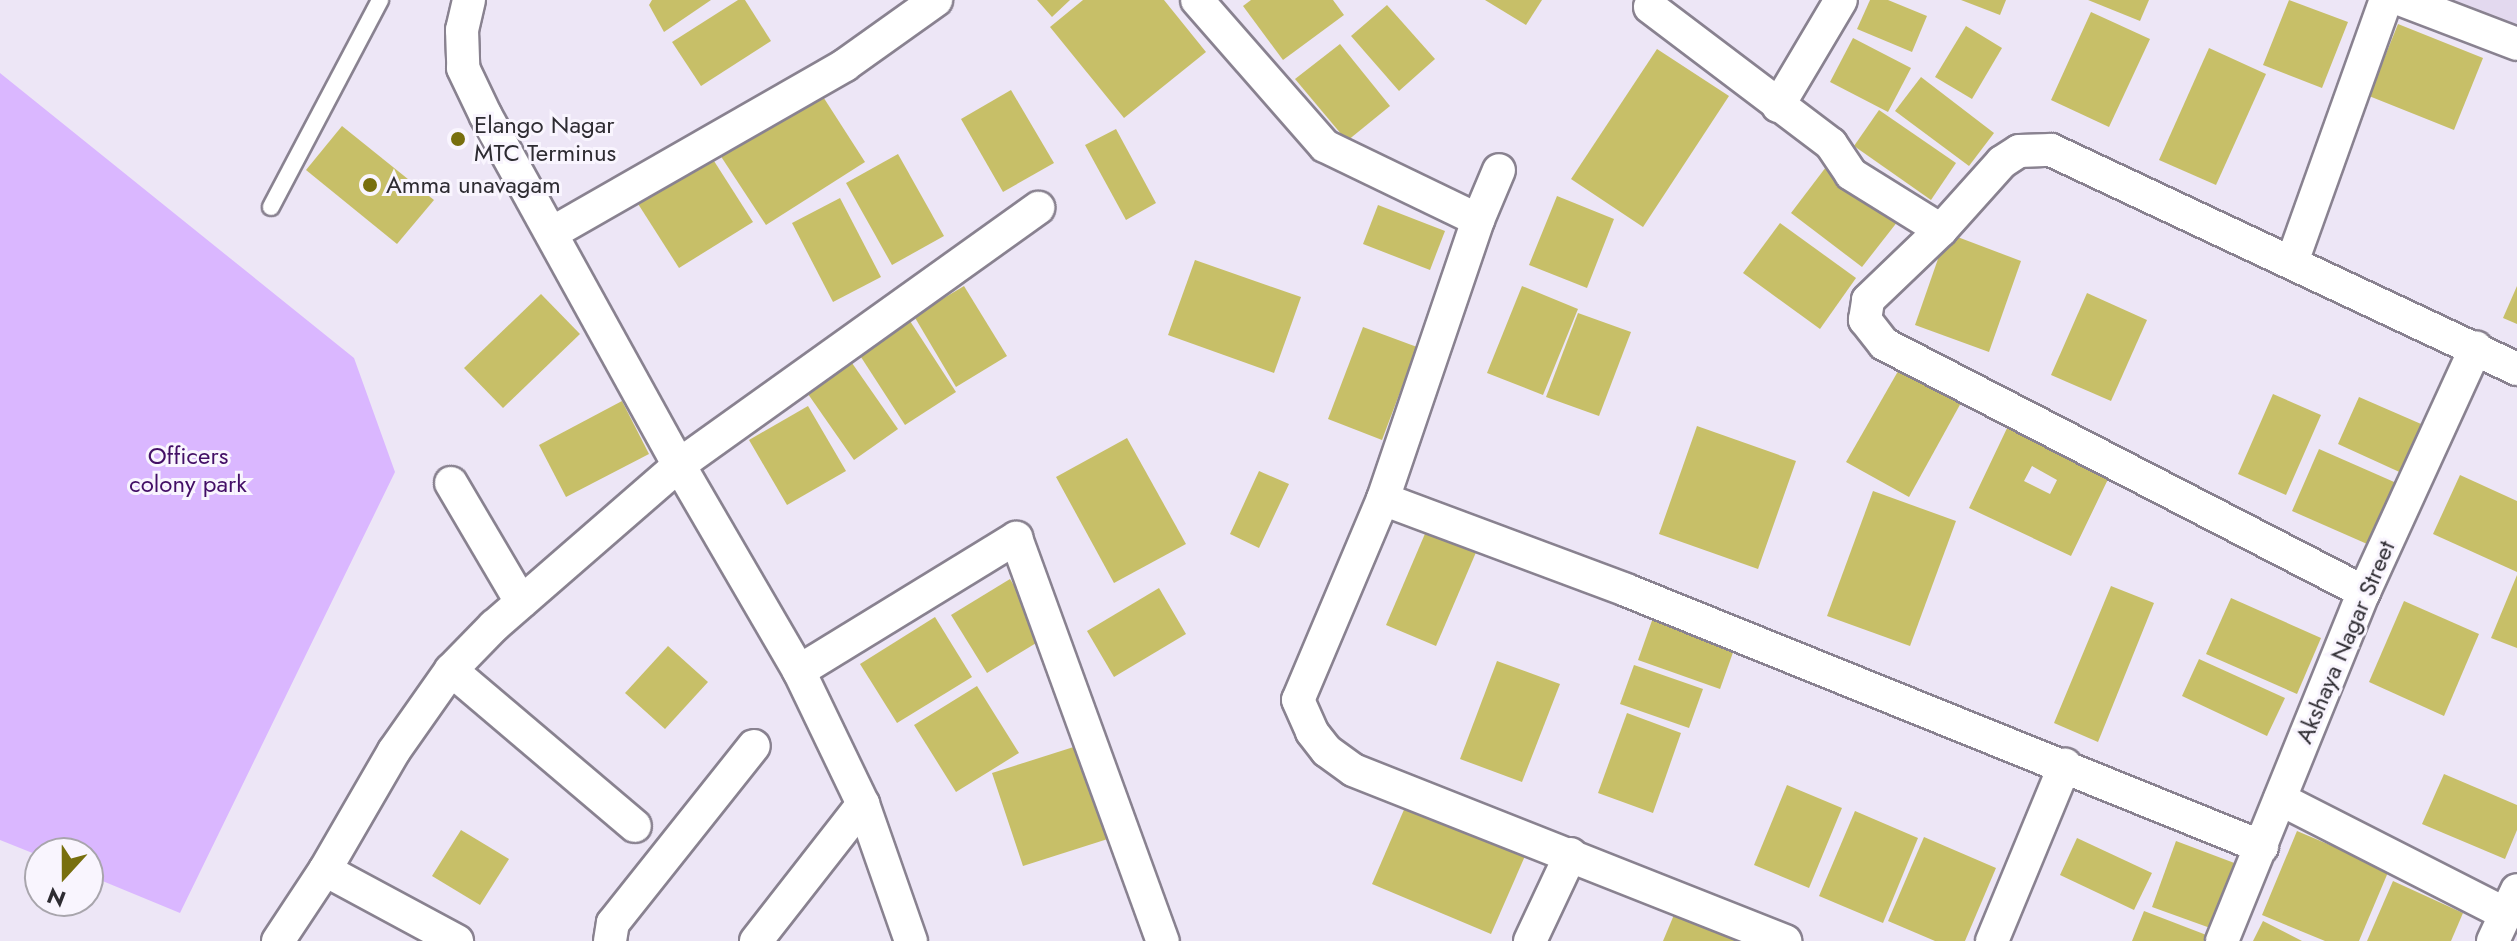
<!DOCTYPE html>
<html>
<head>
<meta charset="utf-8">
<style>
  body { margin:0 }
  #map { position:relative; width:2517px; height:941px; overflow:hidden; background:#ede6f6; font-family:Jost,sans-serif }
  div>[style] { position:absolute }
  .built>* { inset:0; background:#e3d9ef }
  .green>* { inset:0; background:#dab7ff }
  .building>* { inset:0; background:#c7bf68 }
  .roads { filter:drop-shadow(2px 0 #898290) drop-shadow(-2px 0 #898290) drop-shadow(0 2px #898290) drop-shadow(0 -2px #898290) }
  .service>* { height:16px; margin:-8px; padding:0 8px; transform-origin:8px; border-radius:8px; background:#fff }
  .minor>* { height:32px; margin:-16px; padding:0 16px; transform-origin:16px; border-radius:16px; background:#fff }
  .dots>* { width:22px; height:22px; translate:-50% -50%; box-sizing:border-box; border:4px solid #f9f5fe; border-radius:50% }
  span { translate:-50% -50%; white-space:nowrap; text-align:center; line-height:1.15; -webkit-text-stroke:6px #f9f5fe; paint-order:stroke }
  .poi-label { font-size:24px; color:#2e2c32 }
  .left { translate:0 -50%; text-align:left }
  .park-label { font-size:24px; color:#430f66 }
  .street-label { font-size:24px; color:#2e2c32 }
  .north { position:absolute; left:24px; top:837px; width:80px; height:80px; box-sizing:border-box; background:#f9f5fe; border:2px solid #a8a5ac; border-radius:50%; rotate:201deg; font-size:22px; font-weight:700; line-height:32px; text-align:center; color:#2e2c32 }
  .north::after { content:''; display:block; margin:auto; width:28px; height:36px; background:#786f0e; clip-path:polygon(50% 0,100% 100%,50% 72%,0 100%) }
</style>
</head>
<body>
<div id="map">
  <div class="built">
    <i style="clip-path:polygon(2438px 0,2517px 0,2517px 33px)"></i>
  </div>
  <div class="green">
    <i style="clip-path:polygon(0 73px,354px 358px,395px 472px,180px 913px,88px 875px,88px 853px,40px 853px,40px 856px,0 840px)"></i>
  </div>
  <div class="building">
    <i style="clip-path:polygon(652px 0,711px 0,664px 32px,649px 5px)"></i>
    <i style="clip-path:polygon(738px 0,745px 0,771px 41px,701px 86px,672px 42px)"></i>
    <i style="clip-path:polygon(1037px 0,1070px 0,1052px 17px)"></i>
    <i style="clip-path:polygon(1083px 0,1164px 0,1206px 52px,1124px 118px,1050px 27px)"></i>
    <i style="clip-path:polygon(1251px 0,1333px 0,1344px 15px,1283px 60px,1243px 6px)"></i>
    <i style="clip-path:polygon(1485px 0,1542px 0,1526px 25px)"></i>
    <i style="clip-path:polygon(1870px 0,1888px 0,1927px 16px,1912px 52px,1857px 29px)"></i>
    <i style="clip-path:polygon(1961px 0,2006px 0,2000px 15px)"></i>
    <i style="clip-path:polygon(2088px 0,2149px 0,2140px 21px)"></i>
    <i style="clip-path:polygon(2289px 0,2348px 22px,2322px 88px,2263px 65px)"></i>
    <i style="clip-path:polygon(1387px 5px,1435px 59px,1399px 91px,1351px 36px)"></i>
    <i style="clip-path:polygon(2091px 12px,2150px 39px,2109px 127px,2051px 100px)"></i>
    <i style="clip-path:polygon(2398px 24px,2483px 58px,2454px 130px,2369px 96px)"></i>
    <i style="clip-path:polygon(1966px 26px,2002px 48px,1972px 99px,1935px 77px)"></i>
    <i style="clip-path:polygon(1853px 38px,1911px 68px,1888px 112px,1830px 82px)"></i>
    <i style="clip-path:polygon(1340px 44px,1390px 106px,1347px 141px,1295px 79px)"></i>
    <i style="clip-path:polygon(2209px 48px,2266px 74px,2216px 185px,2159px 160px)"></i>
    <i style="clip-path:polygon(1657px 49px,1729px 96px,1643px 227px,1571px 179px)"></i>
    <i style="clip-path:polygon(1921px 77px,1994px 133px,1969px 166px,1895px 111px)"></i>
    <i style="clip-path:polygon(1011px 90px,1054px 163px,1003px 192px,961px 119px)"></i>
    <i style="clip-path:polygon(820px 92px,865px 162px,766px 225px,720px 155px)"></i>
    <i style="clip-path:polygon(1879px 110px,1956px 163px,1931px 200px,1854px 146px)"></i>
    <i style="clip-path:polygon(342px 126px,434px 200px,397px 244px,306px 170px)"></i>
    <i style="clip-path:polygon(1116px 129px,1156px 203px,1126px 220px,1085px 145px)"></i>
    <i style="clip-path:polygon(707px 150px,753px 222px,679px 268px,633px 196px)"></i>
    <i style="clip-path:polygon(898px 154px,944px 236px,892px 265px,846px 183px)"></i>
    <i style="clip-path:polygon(1826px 167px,1898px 221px,1862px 267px,1791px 213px)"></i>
    <i style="clip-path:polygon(1557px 196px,1614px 219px,1587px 288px,1529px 265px)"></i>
    <i style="clip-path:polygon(840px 198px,881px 277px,833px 302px,792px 223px)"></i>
    <i style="clip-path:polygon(1378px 205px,1445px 231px,1430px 270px,1363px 244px)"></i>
    <i style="clip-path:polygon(1780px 223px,1856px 278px,1820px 329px,1743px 273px)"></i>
    <i style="clip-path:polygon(1947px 233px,2021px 261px,1989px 352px,1915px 325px)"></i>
    <i style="clip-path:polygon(1195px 260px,1301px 297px,1274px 373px,1168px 335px)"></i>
    <i style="clip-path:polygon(964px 286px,1007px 356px,956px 387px,914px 316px)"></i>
    <i style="clip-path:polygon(1522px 286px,1578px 309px,1543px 395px,1487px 373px)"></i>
    <i style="clip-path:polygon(2517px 286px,2517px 324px,2503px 318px)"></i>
    <i style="clip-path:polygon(2087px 293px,2147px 320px,2111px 401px,2051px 375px)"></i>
    <i style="clip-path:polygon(541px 294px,580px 334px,503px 408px,464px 368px)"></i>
    <i style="clip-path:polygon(1578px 313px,1631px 332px,1599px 416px,1546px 397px)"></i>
    <i style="clip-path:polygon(910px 321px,956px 392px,905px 425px,859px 354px)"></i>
    <i style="clip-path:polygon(1363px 327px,1417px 347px,1382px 440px,1328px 419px)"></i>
    <i style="clip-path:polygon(852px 363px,898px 429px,854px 460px,808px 394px)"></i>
    <i style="clip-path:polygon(1901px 366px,1962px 401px,1909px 497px,1846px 462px)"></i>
    <i style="clip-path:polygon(2273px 394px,2321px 415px,2286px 495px,2238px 474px)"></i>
    <i style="clip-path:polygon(2359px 397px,2428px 427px,2406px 475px,2338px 444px)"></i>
    <i style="clip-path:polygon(622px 401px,649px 454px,566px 497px,539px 445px)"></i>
    <i style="clip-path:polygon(808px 406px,846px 471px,787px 505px,749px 440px)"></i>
    <i style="clip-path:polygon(evenodd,2009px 424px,2111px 473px,2071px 556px,1969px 508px,2009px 424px,2032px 466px,2057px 480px,2050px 494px,2024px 481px,2032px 466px)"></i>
    <i style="clip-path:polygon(1697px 426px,1796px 461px,1758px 569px,1659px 534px)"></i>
    <i style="clip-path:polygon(1127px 438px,1186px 544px,1114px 583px,1056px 477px)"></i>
    <i style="clip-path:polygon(2319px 449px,2401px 485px,2374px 547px,2292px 511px)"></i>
    <i style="clip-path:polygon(1259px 471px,1289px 484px,1259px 548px,1230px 534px)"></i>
    <i style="clip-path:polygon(2460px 475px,2517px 501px,2517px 572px,2433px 534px)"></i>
    <i style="clip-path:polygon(1873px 491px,1956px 521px,1910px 646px,1827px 616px)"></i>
    <i style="clip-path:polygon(1427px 529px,1477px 550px,1436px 646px,1386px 625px)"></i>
    <i style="clip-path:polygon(2517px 575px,2517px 648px,2491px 638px)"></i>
    <i style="clip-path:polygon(1010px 579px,1046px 637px,987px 673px,951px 615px)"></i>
    <i style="clip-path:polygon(2111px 586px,2154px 603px,2098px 742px,2054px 723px)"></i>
    <i style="clip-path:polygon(1159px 588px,1186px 634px,1114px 677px,1087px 631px)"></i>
    <i style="clip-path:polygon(2231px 598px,2321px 638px,2297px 694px,2206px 654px)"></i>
    <i style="clip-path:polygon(2404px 601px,2479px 634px,2444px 716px,2369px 682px)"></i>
    <i style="clip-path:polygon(1654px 615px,1736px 644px,1720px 689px,1638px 660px)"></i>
    <i style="clip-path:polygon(935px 617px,972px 677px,897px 723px,860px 664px)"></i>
    <i style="clip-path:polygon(668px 646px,708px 682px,665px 729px,625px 693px)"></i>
    <i style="clip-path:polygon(2199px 659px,2285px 698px,2267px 736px,2182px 696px)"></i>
    <i style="clip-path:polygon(1497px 661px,1560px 684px,1522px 782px,1460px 759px)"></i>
    <i style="clip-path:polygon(1634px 665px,1703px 689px,1689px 728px,1620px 704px)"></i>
    <i style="clip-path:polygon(977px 686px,1019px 753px,956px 792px,914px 725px)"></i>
    <i style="clip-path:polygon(1627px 713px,1681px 733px,1653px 813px,1598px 793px)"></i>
    <i style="clip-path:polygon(1083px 744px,1114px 837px,1023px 866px,992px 773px)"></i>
    <i style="clip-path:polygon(2444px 774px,2517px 805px,2517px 830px,2505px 859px,2422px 824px)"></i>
    <i style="clip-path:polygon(1787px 785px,1842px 808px,1809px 888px,1754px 865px)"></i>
    <i style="clip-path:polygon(1406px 805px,1525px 856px,1491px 934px,1372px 884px)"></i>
    <i style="clip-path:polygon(1855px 811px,1918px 838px,1883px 923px,1819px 896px)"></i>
    <i style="clip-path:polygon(461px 830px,509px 859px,480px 905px,432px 876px)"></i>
    <i style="clip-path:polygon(2297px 831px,2389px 870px,2359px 941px,2325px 941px,2262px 915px)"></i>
    <i style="clip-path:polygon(1924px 837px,1996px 868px,1965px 941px,1935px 941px,1888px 921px)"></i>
    <i style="clip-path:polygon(2077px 838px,2152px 873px,2134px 910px,2060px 875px)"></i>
    <i style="clip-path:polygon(2176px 841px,2237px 864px,2213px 929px,2152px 907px)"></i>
    <i style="clip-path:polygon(2393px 881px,2463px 913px,2451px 941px,2367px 941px)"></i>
    <i style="clip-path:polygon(1676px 910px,1748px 941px,1663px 941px)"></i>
    <i style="clip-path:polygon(2144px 911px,2209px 936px,2207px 941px,2132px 941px)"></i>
    <i style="clip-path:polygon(2263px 921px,2302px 941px,2253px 941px)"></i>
  </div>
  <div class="roads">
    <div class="service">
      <i style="left:271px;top:207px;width:234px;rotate:-62.2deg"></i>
    </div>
    <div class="minor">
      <i style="left:469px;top:0;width:31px;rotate:103deg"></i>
      <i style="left:462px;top:30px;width:38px;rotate:88deg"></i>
      <i style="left:463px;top:68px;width:53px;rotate:64.4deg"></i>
      <i style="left:486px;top:116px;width:399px;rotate:61.1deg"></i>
      <i style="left:679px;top:465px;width:238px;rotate:59.8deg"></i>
      <i style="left:799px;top:671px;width:148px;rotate:64.3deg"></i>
      <i style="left:863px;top:804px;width:145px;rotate:70.7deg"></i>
      <i style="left:1197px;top:0;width:194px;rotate:48.8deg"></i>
      <i style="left:1325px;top:146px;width:170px;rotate:25.8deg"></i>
      <i style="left:1478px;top:220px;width:295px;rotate:108.8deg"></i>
      <i style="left:1383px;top:499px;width:218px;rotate:112.9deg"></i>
      <i style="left:1298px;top:700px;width:35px;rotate:66deg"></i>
      <i style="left:1312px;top:732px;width:24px;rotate:52deg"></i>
      <i style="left:1327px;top:751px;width:32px;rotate:36deg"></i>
      <i style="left:1353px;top:770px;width:465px;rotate:21.6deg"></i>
      <i style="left:2402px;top:0;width:123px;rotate:20.9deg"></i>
      <i style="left:1650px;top:7px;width:227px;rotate:37.1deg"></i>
      <i style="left:1831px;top:144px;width:36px;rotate:56deg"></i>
      <i style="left:1851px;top:174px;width:106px;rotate:31.9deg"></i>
      <i style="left:1778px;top:106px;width:123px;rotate:-59.3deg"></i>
      <i style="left:1478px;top:220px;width:54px;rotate:-67.2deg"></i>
      <i style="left:552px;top:233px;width:338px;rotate:-29.8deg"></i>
      <i style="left:845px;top:65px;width:112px;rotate:-35.5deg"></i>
      <i style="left:2292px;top:262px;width:278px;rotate:-70.3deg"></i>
      <i style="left:451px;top:483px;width:138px;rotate:59.5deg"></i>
      <i style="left:1383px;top:499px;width:259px;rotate:20.5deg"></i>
      <i style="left:1626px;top:590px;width:686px;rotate:22deg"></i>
      <i style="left:2364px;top:592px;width:540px;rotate:-152.68deg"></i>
      <i style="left:1884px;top:344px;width:31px;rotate:-128deg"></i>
      <i style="left:1865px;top:320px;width:20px;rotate:-81deg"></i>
      <i style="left:1868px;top:300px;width:101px;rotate:-43.8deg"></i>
      <i style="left:1941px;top:230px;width:91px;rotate:-48.1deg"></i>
      <i style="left:2002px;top:162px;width:20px;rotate:-33deg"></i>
      <i style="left:2019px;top:151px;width:32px;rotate:-2deg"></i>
      <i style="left:2051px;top:150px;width:515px;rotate:25.17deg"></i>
      <i style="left:451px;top:670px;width:241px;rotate:40.3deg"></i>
      <i style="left:799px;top:671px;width:255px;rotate:-31.5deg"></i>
      <i style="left:1016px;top:538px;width:429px;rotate:70deg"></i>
      <i style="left:2280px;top:799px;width:254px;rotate:27deg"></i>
      <i style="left:325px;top:870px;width:150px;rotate:28.3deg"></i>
      <i style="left:278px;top:941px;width:85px;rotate:-56.5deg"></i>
      <i style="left:325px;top:870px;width:138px;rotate:-59.9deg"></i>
      <i style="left:394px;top:751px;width:99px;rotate:-54.9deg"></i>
      <i style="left:451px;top:670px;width:62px;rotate:-45.7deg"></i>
      <i style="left:494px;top:626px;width:245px;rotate:-41deg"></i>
      <i style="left:679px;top:465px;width:442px;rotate:-35.6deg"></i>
      <i style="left:610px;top:941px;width:18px;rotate:-81deg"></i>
      <i style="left:613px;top:923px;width:226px;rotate:-51.5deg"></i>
      <i style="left:756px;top:941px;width:174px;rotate:-52deg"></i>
      <i style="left:1530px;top:941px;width:96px;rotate:-64.8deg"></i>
      <i style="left:1992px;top:941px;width:191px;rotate:-67.5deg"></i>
      <i style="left:2222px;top:941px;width:377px;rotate:-67.9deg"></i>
      <i style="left:2364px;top:592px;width:269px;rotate:-65.4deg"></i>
      <i style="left:2493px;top:941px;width:56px;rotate:-64.8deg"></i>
    </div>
  </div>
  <div class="dots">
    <i style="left:458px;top:139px;background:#786f0e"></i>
    <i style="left:370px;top:185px;background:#786f0e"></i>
  </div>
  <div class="poi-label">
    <span class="left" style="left:474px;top:139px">Elango Nagar<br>MTC Terminus</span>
    <span class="left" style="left:386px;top:185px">Amma unavagam</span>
  </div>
  <div class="park-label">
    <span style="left:188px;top:470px">Officers<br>colony park</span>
  </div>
  <div class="street-label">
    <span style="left:2345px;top:642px;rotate:-67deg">Akshaya Nagar Street</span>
  </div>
  <div class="north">N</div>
</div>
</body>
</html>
